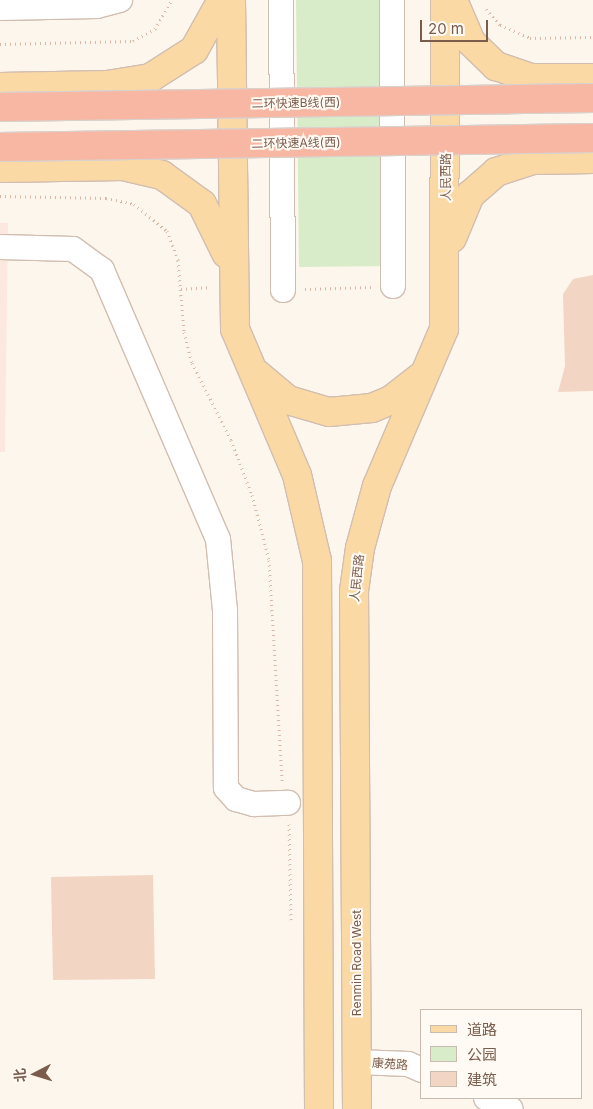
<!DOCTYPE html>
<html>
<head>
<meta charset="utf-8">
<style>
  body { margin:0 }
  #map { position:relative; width:593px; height:1109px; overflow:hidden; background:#fdf6ec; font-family:Inter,"Noto Sans SC",sans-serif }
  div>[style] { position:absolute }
  .commercial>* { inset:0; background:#fde8e0 }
  .green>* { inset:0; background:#d8ecc9 }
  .building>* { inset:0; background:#f3d5c3 }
  .path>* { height:3px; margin-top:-1.5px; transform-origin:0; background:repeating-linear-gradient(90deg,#d9b8a5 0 1px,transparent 0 5px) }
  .roads { filter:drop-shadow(1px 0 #d1beb0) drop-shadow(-1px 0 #d1beb0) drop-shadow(0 1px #d1beb0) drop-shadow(0 -1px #d1beb0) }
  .minor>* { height:24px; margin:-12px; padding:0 12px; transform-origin:12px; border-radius:12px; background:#fff }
  .major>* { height:28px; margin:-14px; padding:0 14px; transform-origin:14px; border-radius:14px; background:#fbd9a5 }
  .bridges { filter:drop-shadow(1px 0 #dad1cd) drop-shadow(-1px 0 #dad1cd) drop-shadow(0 1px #dad1cd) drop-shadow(0 -1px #dad1cd) }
  .highway-bridge>* { height:28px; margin:-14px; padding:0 14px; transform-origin:14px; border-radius:14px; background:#f7b7a3 }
  span { translate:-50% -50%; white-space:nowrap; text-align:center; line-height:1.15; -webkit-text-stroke:4px #fffaf3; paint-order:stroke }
  .street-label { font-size:12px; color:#7a5c4d }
  .legend { position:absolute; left:420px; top:1009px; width:162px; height:90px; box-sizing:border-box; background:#fffaf3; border:1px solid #cabbb1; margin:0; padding:6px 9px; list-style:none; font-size:15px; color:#7a5c4d }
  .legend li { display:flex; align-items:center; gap:10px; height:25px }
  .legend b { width:25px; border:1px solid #cabbb1 }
  .north { position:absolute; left:10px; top:1049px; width:50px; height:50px; -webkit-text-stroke:4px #fffaf3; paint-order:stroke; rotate:265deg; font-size:14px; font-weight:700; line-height:20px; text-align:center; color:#7a5c4d }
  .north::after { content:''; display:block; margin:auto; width:18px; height:22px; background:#7a5c4d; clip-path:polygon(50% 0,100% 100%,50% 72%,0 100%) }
  .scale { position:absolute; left:420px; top:20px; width:68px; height:22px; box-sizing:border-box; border:2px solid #7a5c4d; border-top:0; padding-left:6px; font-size:15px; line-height:18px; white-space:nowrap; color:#7a5c4d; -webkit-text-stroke:4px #fffaf3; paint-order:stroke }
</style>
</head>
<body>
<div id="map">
  <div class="commercial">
    <i style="clip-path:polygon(0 223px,8px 223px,5px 452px,0 452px)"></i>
  </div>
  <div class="green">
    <i style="clip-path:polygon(296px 0,386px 0,390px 266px,299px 267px)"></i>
  </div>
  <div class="building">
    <i style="clip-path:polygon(593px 275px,593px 391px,558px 392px,565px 366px,563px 294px,573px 279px)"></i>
    <i style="clip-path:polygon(153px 875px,155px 979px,53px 980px,51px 877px)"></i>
  </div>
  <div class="path">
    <i style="left:486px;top:9px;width:21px;rotate:49deg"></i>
    <i style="left:500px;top:25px;width:33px;rotate:23deg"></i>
    <i style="left:530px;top:38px;width:63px;rotate:-0.9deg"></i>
    <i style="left:0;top:44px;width:133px;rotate:-1.3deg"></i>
    <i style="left:133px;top:41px;width:25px;rotate:-29deg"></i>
    <i style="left:155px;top:29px;width:34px;rotate:-60deg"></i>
    <i style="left:0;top:196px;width:106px;rotate:1.1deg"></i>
    <i style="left:106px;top:198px;width:29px;rotate:12deg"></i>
    <i style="left:134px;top:204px;width:43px;rotate:39.3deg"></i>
    <i style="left:167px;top:231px;width:31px;rotate:69deg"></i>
    <i style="left:178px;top:260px;width:72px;rotate:85.2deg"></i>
    <i style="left:184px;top:332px;width:32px;rotate:76deg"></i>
    <i style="left:192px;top:363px;width:86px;rotate:63.1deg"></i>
    <i style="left:231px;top:440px;width:59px;rotate:69.1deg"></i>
    <i style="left:252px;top:495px;width:67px;rotate:75.3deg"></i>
    <i style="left:269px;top:560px;width:221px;rotate:86.6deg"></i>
    <i style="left:181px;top:289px;width:30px;rotate:-4deg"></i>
    <i style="left:305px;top:289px;width:66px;rotate:-1.7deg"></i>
    <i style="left:289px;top:824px;width:96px;rotate:88.8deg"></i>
  </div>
  <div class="roads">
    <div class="minor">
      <i style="left:281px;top:0;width:290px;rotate:89.6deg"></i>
      <i style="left:392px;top:0;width:286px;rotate:89.8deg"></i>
      <i style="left:0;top:8px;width:97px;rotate:-1.2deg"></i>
      <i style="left:97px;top:6px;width:24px;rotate:-15deg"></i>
      <i style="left:0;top:247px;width:73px;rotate:1.6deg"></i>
      <i style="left:73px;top:249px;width:36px;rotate:36deg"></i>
      <i style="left:102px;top:270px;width:293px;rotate:66.7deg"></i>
      <i style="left:218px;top:539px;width:71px;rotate:84.4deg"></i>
      <i style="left:225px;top:610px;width:178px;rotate:89.7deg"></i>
      <i style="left:226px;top:788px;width:15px;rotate:48deg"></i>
      <i style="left:236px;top:799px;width:19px;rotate:16deg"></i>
      <i style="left:254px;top:804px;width:34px;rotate:-2deg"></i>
      <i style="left:357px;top:1062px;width:51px;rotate:2.2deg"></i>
      <i style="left:408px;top:1064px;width:15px;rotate:23deg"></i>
      <i style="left:486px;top:1098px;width:27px;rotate:24deg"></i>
    </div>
    <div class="major">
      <i style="left:231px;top:0;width:329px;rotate:89.3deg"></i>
      <i style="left:235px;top:329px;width:159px;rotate:67deg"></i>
      <i style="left:297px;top:475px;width:88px;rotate:76.9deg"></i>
      <i style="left:317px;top:561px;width:548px;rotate:89.79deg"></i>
      <i style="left:453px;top:0;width:46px;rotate:66.8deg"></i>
      <i style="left:471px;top:42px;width:35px;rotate:44deg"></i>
      <i style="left:496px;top:66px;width:37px;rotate:19deg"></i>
      <i style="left:531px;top:78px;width:62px"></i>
      <i style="left:0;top:87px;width:107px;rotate:-1.1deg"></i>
      <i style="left:107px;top:85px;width:44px;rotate:-9.2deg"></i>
      <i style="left:150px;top:78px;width:52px;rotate:-32.5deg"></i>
      <i style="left:194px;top:50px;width:57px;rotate:-60.8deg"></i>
      <i style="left:0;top:168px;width:123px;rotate:-0.9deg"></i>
      <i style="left:123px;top:166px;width:40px;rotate:13deg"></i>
      <i style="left:162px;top:175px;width:49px;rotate:35.9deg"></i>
      <i style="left:202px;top:204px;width:55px;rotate:63.9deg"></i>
      <i style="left:452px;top:238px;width:47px;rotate:-67.3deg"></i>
      <i style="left:470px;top:195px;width:35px;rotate:-41deg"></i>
      <i style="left:496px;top:172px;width:39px;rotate:-18deg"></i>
      <i style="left:533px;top:160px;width:60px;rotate:-1deg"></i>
      <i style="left:257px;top:374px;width:40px;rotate:40deg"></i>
      <i style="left:288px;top:400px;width:43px;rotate:16.3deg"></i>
      <i style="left:329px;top:412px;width:43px;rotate:-5.3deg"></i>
      <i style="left:372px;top:408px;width:21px;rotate:-23deg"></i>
      <i style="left:391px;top:400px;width:37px;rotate:-38deg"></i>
      <i style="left:357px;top:1109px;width:518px;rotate:-90.33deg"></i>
      <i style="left:354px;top:591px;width:43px;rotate:-82.1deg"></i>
      <i style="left:360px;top:548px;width:64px;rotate:-74.7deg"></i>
      <i style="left:377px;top:486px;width:171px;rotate:-66.9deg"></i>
      <i style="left:444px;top:329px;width:329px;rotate:-89.8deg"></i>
    </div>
  </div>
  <div class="bridges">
    <div class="highway-bridge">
      <i style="left:0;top:107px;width:593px;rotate:-0.87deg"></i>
      <i style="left:0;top:147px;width:593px;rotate:-0.87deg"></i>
    </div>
  </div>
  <div class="street-label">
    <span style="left:296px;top:103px;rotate:-1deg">二环快速B线(西)</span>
    <span style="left:296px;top:143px;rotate:-1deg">二环快速A线(西)</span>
    <span style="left:446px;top:177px;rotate:-90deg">人民西路</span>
    <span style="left:357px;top:578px;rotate:-84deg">人民西路</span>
    <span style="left:357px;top:963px;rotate:-90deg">Renmin Road West</span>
    <span style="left:390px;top:1064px;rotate:4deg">康苑路</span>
  </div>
  <ul class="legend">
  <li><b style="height:6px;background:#fbd9a5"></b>道路</li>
  <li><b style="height:14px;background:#d8ecc9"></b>公园</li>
  <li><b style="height:14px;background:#f3d5c3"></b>建筑</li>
  </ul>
  <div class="north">北</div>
  <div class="scale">20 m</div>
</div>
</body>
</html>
